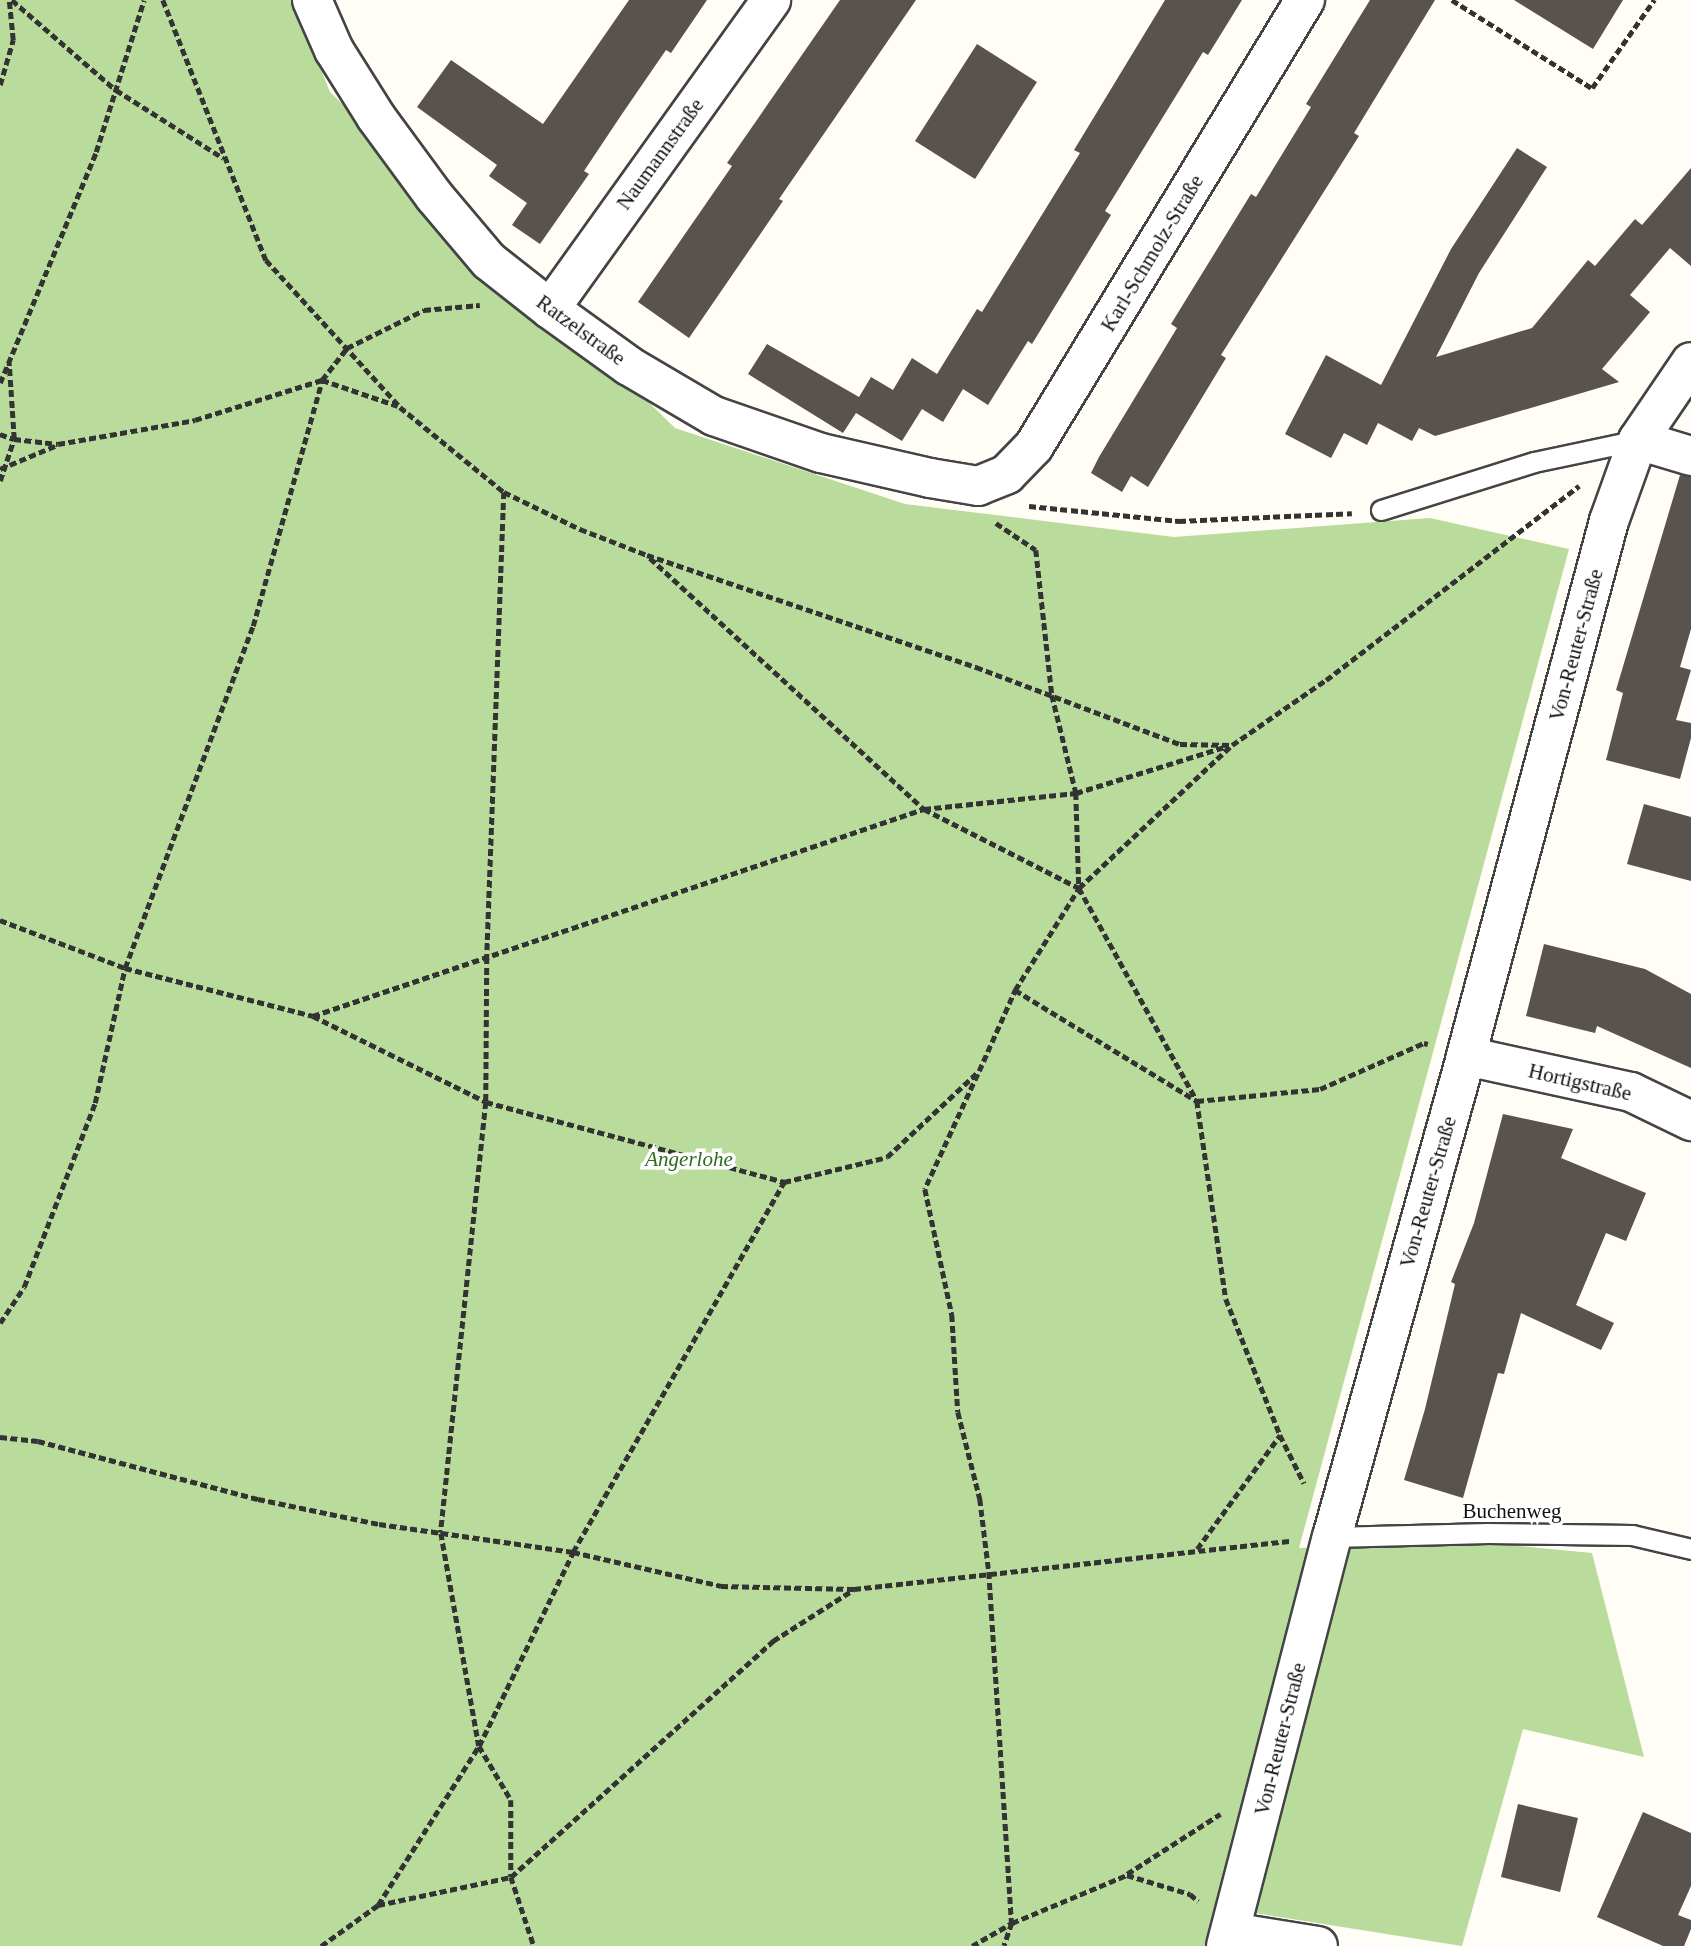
<!DOCTYPE html>
<html>
<head>
<meta charset="utf-8">
<style>
  body { margin:0 }
  #map { position:relative; width:1691px; height:1946px; overflow:hidden; background:#fffdf5; font-family:"Times New Roman",serif }
  div>[style] { position:absolute }
  .forest>* { inset:0; background:#b9dc9c }
  .building>* { inset:0; background:#5a524d }
  .path>* { height:4.5px; margin-top:-2.25px; transform-origin:0; background:repeating-linear-gradient(90deg,#333 0 7px,transparent 0 10.5px) }
  .roads { filter:drop-shadow(2px 0 #444) drop-shadow(-2px 0 #444) drop-shadow(0 2px #444) drop-shadow(0 -2px #444) }
  .service>* { height:19px; margin:-9.5px; padding:0 9.5px; transform-origin:9.5px; border-radius:9.5px; background:#fff }
  .minor>* { height:38px; margin:-19px; padding:0 19px; transform-origin:19px; border-radius:19px; background:#fff }
  span { translate:-50% -50%; white-space:nowrap; text-align:center; line-height:1.15; -webkit-text-stroke:7px #fff; paint-order:stroke }
  .street-label { font-size:21px; color:#111 }
  .park-label { font-size:21px; color:#2f6b1f; font-style:italic }
</style>
</head>
<body>
<div id="map">
  <div class="forest">
    <i style="clip-path:polygon(0 0,293px 0,330px 92px,675px 428px,905px 504px,1174px 537px,1430px 518px,1569px 549px,1299px 1548px,1475px 1542px,1592px 1553px,1644px 1757px,1523px 1729px,1462px 1946px,1255px 1913px,1240px 1946px,0 1946px)"></i>
  </div>
  <div class="building">
    <i style="clip-path:polygon(629px 0,707px 0,671px 53px,666px 50px,622px 114px,584px 171px,589px 174px,540px 244px,512px 225px,527px 203px,489px 176px,497px 165px,417px 107px,451px 60px,543px 124px)"></i>
    <i style="clip-path:polygon(840px 0,916px 0,779px 199px,783px 201px,689px 338px,638px 302px,732px 166px,727px 163px)"></i>
    <i style="clip-path:polygon(1165px 0,1242px 0,1208px 55px,1203px 52px,1105px 211px,1111px 215px,1032px 344px,1028px 341px,988px 405px,963px 389px,943px 422px,922px 409px,902px 441px,856px 413px,843px 433px,748px 374px,767px 344px,859px 397px,871px 377px,893px 390px,912px 358px,937px 374px,977px 309px,982px 312px,1080px 153px,1074px 150px)"></i>
    <i style="clip-path:polygon(1370px 0,1435px 0,1354px 133px,1359px 136px,1221px 355px,1226px 358px,1148px 487px,1131px 476px,1122px 492px,1091px 473px,1099px 457px,1177px 328px,1171px 324px,1251px 194px,1256px 197px,1311px 107px,1306px 104px)"></i>
    <i style="clip-path:polygon(1514px 0,1623px 0,1593px 49px)"></i>
    <i style="clip-path:polygon(977px 44px,1037px 82px,975px 179px,915px 141px)"></i>
    <i style="clip-path:polygon(1517px 148px,1547px 167px,1479px 273px,1436px 357px,1532px 328px,1588px 260px,1595px 266px,1635px 219px,1642px 225px,1691px 168px,1691px 266px,1670px 248px,1630px 295px,1650px 312px,1602px 369px,1619px 382px,1435px 436px,1419px 428px,1412px 441px,1378px 423px,1367px 445px,1344px 433px,1331px 458px,1285px 434px,1326px 355px,1381px 385px,1451px 249px)"></i>
    <i style="clip-path:polygon(1680px 475px,1691px 477px,1691px 629px,1680px 667px,1691px 670px,1676px 720px,1691px 723px,1691px 738px,1680px 779px,1606px 760px,1623px 693px,1616px 690px)"></i>
    <i style="clip-path:polygon(1644px 804px,1691px 817px,1691px 881px,1627px 864px)"></i>
    <i style="clip-path:polygon(1544px 944px,1645px 969px,1691px 994px,1691px 1068px,1597px 1026px,1595px 1033px,1526px 1016px)"></i>
    <i style="clip-path:polygon(1503px 1114px,1573px 1129px,1561px 1158px,1646px 1193px,1626px 1241px,1606px 1233px,1576px 1305px,1614px 1323px,1601px 1350px,1521px 1313px,1504px 1374px,1498px 1373px,1463px 1498px,1404px 1480px,1425px 1409px,1455px 1284px,1451px 1282px,1474px 1223px)"></i>
    <i style="clip-path:polygon(1518px 1804px,1578px 1818px,1560px 1892px,1501px 1877px)"></i>
    <i style="clip-path:polygon(1643px 1812px,1691px 1833px,1691px 1886px,1678px 1915px,1691px 1920px,1691px 1929px,1684px 1946px,1663px 1946px,1597px 1917px)"></i>
  </div>
  <div class="path">
    <i style="left:12px;top:0;width:138px;rotate:40.9deg"></i>
    <i style="left:116px;top:90px;width:127px;rotate:32.4deg"></i>
    <i style="left:163px;top:0;width:280px;rotate:68.4deg"></i>
    <i style="left:266px;top:260px;width:199px;rotate:47.6deg"></i>
    <i style="left:400px;top:407px;width:134px;rotate:39.3deg"></i>
    <i style="left:504px;top:492px;width:85px;rotate:26deg"></i>
    <i style="left:580px;top:529px;width:72px;rotate:21.2deg"></i>
    <i style="left:647px;top:555px;width:348px;rotate:18.8deg"></i>
    <i style="left:976px;top:667px;width:218px;rotate:20.7deg"></i>
    <i style="left:1180px;top:744px;width:52px;rotate:1.1deg"></i>
    <i style="left:1232px;top:745px;width:114px;rotate:-34.7deg"></i>
    <i style="left:1326px;top:680px;width:319px;rotate:-37.5deg"></i>
    <i style="left:1452px;top:0;width:165px;rotate:32.2deg"></i>
    <i style="left:1592px;top:88px;width:108px;rotate:-54.8deg"></i>
    <i style="left:0;top:85px;width:47px;rotate:-73.9deg"></i>
    <i style="left:13px;top:40px;width:40px;rotate:-95.7deg"></i>
    <i style="left:0;top:383px;width:250px;rotate:-67.4deg"></i>
    <i style="left:96px;top:152px;width:159px;rotate:-72.5deg"></i>
    <i style="left:0;top:434px;width:15px;rotate:20deg"></i>
    <i style="left:14px;top:439px;width:44px;rotate:6.5deg"></i>
    <i style="left:58px;top:444px;width:139px;rotate:-9.9deg"></i>
    <i style="left:195px;top:420px;width:133px;rotate:-17.5deg"></i>
    <i style="left:322px;top:380px;width:80px;rotate:18.9deg"></i>
    <i style="left:0;top:469px;width:62px;rotate:-22.8deg"></i>
    <i style="left:0;top:481px;width:44px;rotate:-71.6deg"></i>
    <i style="left:14px;top:439px;width:76px;rotate:-93.8deg"></i>
    <i style="left:504px;top:492px;width:465px;rotate:92.1deg"></i>
    <i style="left:487px;top:957px;width:145px;rotate:90.4deg"></i>
    <i style="left:486px;top:1102px;width:433px;rotate:96deg"></i>
    <i style="left:441px;top:1533px;width:216px;rotate:79.9deg"></i>
    <i style="left:479px;top:1746px;width:63px;rotate:59.3deg"></i>
    <i style="left:511px;top:1800px;width:77px;rotate:90deg"></i>
    <i style="left:511px;top:1877px;width:73px;rotate:71.6deg"></i>
    <i style="left:1029px;top:506px;width:151px;rotate:5.7deg"></i>
    <i style="left:1179px;top:521px;width:173px;rotate:-2.6deg"></i>
    <i style="left:996px;top:523px;width:48px;rotate:34deg"></i>
    <i style="left:1036px;top:550px;width:146px;rotate:83.7deg"></i>
    <i style="left:1052px;top:695px;width:101px;rotate:76.2deg"></i>
    <i style="left:1076px;top:793px;width:95px;rotate:88.2deg"></i>
    <i style="left:1079px;top:888px;width:244px;rotate:61deg"></i>
    <i style="left:1197px;top:1101px;width:200px;rotate:81.7deg"></i>
    <i style="left:1226px;top:1299px;width:146px;rotate:68.3deg"></i>
    <i style="left:1280px;top:1435px;width:54px;rotate:63.4deg"></i>
    <i style="left:650px;top:558px;width:372px;rotate:42.5deg"></i>
    <i style="left:924px;top:809px;width:174px;rotate:27deg"></i>
    <i style="left:0;top:920px;width:134px;rotate:21deg"></i>
    <i style="left:125px;top:968px;width:194px;rotate:14.3deg"></i>
    <i style="left:313px;top:1016px;width:193px;rotate:26.4deg"></i>
    <i style="left:486px;top:1102px;width:309px;rotate:15deg"></i>
    <i style="left:1015px;top:990px;width:213px;rotate:31.4deg"></i>
    <i style="left:1197px;top:1101px;width:124px;rotate:-5.6deg"></i>
    <i style="left:1320px;top:1089px;width:114px;rotate:-23.9deg"></i>
    <i style="left:1424px;top:1043px;width:4px;rotate:14deg"></i>
    <i style="left:313px;top:1016px;width:645px;rotate:-18.72deg"></i>
    <i style="left:924px;top:809px;width:153px;rotate:-6deg"></i>
    <i style="left:1076px;top:793px;width:159px;rotate:-17.2deg"></i>
    <i style="left:978px;top:1074px;width:127px;rotate:114.7deg"></i>
    <i style="left:925px;top:1189px;width:129px;rotate:77.9deg"></i>
    <i style="left:952px;top:1315px;width:97px;rotate:86.5deg"></i>
    <i style="left:958px;top:1412px;width:90px;rotate:75.8deg"></i>
    <i style="left:980px;top:1499px;width:74px;rotate:83deg"></i>
    <i style="left:989px;top:1572px;width:352px;rotate:86.3deg"></i>
    <i style="left:1012px;top:1923px;width:24px;rotate:109deg"></i>
    <i style="left:0;top:1323px;width:43px;rotate:-56.3deg"></i>
    <i style="left:24px;top:1287px;width:197px;rotate:-68.9deg"></i>
    <i style="left:95px;top:1103px;width:138px;rotate:-77.5deg"></i>
    <i style="left:125px;top:968px;width:365px;rotate:-69.5deg"></i>
    <i style="left:253px;top:626px;width:255px;rotate:-74.3deg"></i>
    <i style="left:322px;top:380px;width:41px;rotate:-52deg"></i>
    <i style="left:347px;top:348px;width:86px;rotate:-26.3deg"></i>
    <i style="left:424px;top:310px;width:56px;rotate:-5.1deg"></i>
    <i style="left:0;top:1437px;width:38px;rotate:6deg"></i>
    <i style="left:38px;top:1441px;width:228px;rotate:14.8deg"></i>
    <i style="left:258px;top:1499px;width:124px;rotate:11.7deg"></i>
    <i style="left:379px;top:1524px;width:196px;rotate:8.2deg"></i>
    <i style="left:573px;top:1552px;width:152px;rotate:12.9deg"></i>
    <i style="left:721px;top:1586px;width:133px;rotate:1.3deg"></i>
    <i style="left:854px;top:1589px;width:438px;rotate:-6.3deg"></i>
    <i style="left:1197px;top:1549px;width:141px;rotate:-53.9deg"></i>
    <i style="left:1127px;top:1874px;width:111px;rotate:-32.8deg"></i>
    <i style="left:378px;top:1905px;width:188px;rotate:-57.6deg"></i>
    <i style="left:479px;top:1746px;width:216px;rotate:-64.1deg"></i>
    <i style="left:573px;top:1552px;width:426px;rotate:-60.3deg"></i>
    <i style="left:784px;top:1182px;width:106px;rotate:-13.6deg"></i>
    <i style="left:887px;top:1157px;width:126px;rotate:-43.1deg"></i>
    <i style="left:979px;top:1071px;width:89px;rotate:-66deg"></i>
    <i style="left:1015px;top:990px;width:120px;rotate:-57.9deg"></i>
    <i style="left:1079px;top:888px;width:208px;rotate:-43.1deg"></i>
    <i style="left:321px;top:1946px;width:70px;rotate:-35.7deg"></i>
    <i style="left:378px;top:1905px;width:136px;rotate:-11.9deg"></i>
    <i style="left:511px;top:1877px;width:353px;rotate:-42deg"></i>
    <i style="left:773px;top:1641px;width:95px;rotate:-32.5deg"></i>
    <i style="left:972px;top:1946px;width:46px;rotate:-29.9deg"></i>
    <i style="left:1012px;top:1923px;width:125px;rotate:-22.7deg"></i>
    <i style="left:1127px;top:1875px;width:66px;rotate:16.8deg"></i>
    <i style="left:1190px;top:1894px;width:11px;rotate:41deg"></i>
  </div>
  <div class="roads">
    <div class="service">
      <i style="left:1381px;top:510px;width:160px;rotate:-17.4deg"></i>
      <i style="left:1534px;top:462px;width:106px;rotate:-11.9deg"></i>
      <i style="left:1332px;top:1537px;width:156px;rotate:-1.5deg"></i>
      <i style="left:1488px;top:1533px;width:144px;rotate:0.8deg"></i>
      <i style="left:1632px;top:1535px;width:61px;rotate:13.3deg"></i>
    </div>
    <div class="minor">
      <i style="left:312px;top:0;width:55px;rotate:66.3deg"></i>
      <i style="left:334px;top:50px;width:79px;rotate:57.9deg"></i>
      <i style="left:376px;top:117px;width:98px;rotate:53.7deg"></i>
      <i style="left:434px;top:196px;width:85px;rotate:49.8deg"></i>
      <i style="left:489px;top:261px;width:78px;rotate:38.2deg"></i>
      <i style="left:550px;top:309px;width:97px;rotate:35.8deg"></i>
      <i style="left:629px;top:366px;width:99px;rotate:30.5deg"></i>
      <i style="left:714px;top:416px;width:113px;rotate:19.1deg"></i>
      <i style="left:821px;top:453px;width:112px;rotate:12.9deg"></i>
      <i style="left:930px;top:478px;width:49px;rotate:9.5deg"></i>
      <i style="left:978px;top:486px;width:31px;rotate:-22deg"></i>
      <i style="left:1007px;top:474px;width:39px;rotate:-46deg"></i>
      <i style="left:1034px;top:446px;width:522px;rotate:-58.72deg"></i>
      <i style="left:550px;top:309px;width:380px;rotate:-54.4deg"></i>
      <i style="left:1638px;top:440px;width:55px;rotate:16.8deg"></i>
      <i style="left:1466px;top:1056px;width:169px;rotate:12.3deg"></i>
      <i style="left:1631px;top:1092px;width:67px;rotate:25.8deg"></i>
      <i style="left:1231px;top:1932px;width:88px;rotate:9.1deg"></i>
      <i style="left:1226px;top:1946px;width:423px;rotate:-75.5deg"></i>
      <i style="left:1332px;top:1537px;width:499px;rotate:-74.4deg"></i>
      <i style="left:1466px;top:1056px;width:554px;rotate:-75.04deg"></i>
      <i style="left:1609px;top:521px;width:86px;rotate:-70.3deg"></i>
      <i style="left:1638px;top:440px;width:94px;rotate:-55.8deg"></i>
    </div>
  </div>
  <div class="street-label">
    <span style="left:660px;top:154px;rotate:-54deg">Naumannstraße</span>
    <span style="left:1152px;top:253px;rotate:-59deg">Karl-Schmolz-Straße</span>
    <span style="left:581px;top:330px;rotate:36deg">Ratzelstraße</span>
    <span style="left:1576px;top:645px;rotate:-75deg">Von-Reuter-Straße</span>
    <span style="left:1580px;top:1082px;rotate:13deg">Hortigstraße</span>
    <span style="left:1428px;top:1192px;rotate:-74deg">Von-Reuter-Straße</span>
    <span style="left:1512px;top:1511px">Buchenweg</span>
    <span style="left:1280px;top:1739px;rotate:-76deg">Von-Reuter-Straße</span>
  </div>
  <div class="park-label">
    <span style="left:689px;top:1159px">Angerlohe</span>
  </div>
</div>
</body>
</html>
